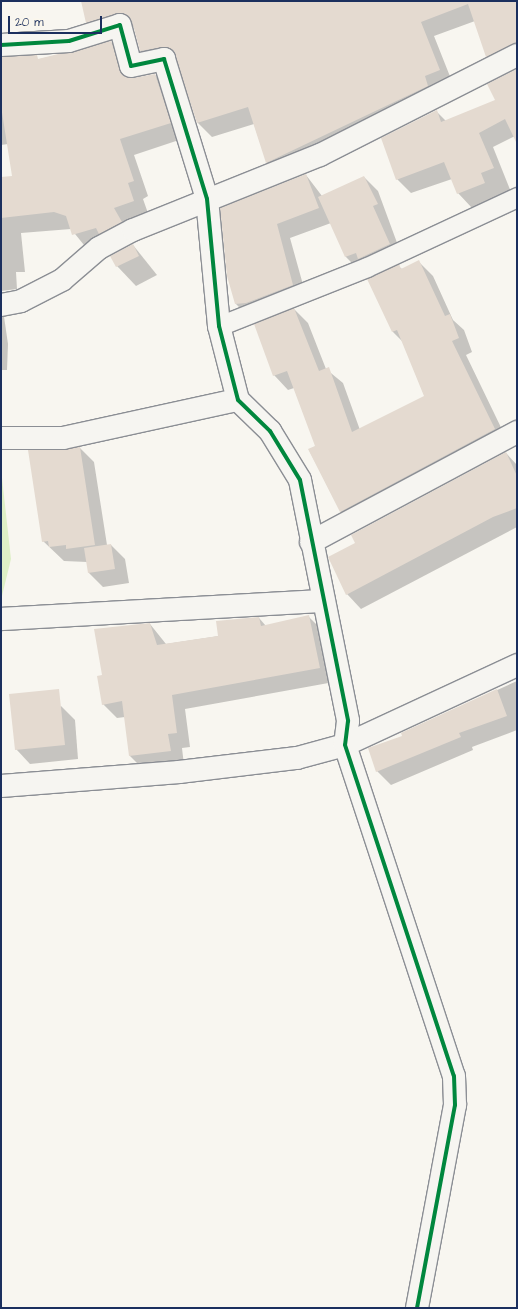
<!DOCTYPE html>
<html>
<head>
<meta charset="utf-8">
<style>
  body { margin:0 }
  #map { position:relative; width:518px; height:1309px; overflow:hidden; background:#f8f6f0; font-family:"Architects Daughter",sans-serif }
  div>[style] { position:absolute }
  .green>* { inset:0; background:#deefc6 }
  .shadow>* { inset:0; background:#0003 }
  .building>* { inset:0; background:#e4dad0 }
  .roads { filter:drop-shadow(1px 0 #8b8e94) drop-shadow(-1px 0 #8b8e94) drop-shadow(0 1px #8b8e94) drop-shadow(0 -1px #8b8e94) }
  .service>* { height:19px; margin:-9.5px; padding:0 9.5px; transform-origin:9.5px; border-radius:9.5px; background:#f6f5f1 }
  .minor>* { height:22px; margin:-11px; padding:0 11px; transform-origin:11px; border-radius:11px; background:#f6f5f1 }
  .cycleway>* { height:4px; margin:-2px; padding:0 2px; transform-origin:2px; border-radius:2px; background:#00873e }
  span { translate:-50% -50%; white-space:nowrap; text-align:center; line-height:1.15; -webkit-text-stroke:3.5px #fbf7ec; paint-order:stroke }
  .frame { position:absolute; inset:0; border:2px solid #1b2f5e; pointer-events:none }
  .scale { position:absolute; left:8px; top:16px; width:94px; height:18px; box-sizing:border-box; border:2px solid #1b2f5e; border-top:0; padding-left:5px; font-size:12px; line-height:14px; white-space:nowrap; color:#1b2f5e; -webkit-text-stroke:3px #fbf7ec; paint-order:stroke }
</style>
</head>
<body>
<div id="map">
  <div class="green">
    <i style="clip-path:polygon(1px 469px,11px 559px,1px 600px)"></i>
  </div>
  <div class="shadow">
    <i style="clip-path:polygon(82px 1px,517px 1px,517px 62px,501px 70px,487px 56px,475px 21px,434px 36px,453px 84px,281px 177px,267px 163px,254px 124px,212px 137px,198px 123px,177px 61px,155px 65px,141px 51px,135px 27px,101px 36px,87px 22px)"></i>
    <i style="clip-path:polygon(111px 42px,126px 57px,133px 79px,155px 75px,170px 90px,185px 138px,134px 155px,148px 196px,143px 199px,149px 216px,88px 250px,71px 229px,21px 233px,25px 272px,16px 272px,17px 289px,1px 291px,1px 178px,13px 177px,8px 144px,1px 145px,1px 58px,40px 59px)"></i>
    <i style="clip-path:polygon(517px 70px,517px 135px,493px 147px,511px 192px,472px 208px,458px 193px,452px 179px,411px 193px,397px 179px,436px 111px,446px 121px,497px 100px)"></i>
    <i style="clip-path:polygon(306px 175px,322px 196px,364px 177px,378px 191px,403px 259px,360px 271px,346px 257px,331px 223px,290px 238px,307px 299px,250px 318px,236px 304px,228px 276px)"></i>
    <i style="clip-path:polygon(133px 245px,157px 275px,136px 286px,117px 266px)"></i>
    <i style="clip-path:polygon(419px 262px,433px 276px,453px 320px,464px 330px,472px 352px,466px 355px,509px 444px,355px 526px,341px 512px,309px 450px,316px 446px,294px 388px,288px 390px,274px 375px,294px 309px,308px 323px,326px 369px,343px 383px,360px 430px,425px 397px,403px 342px,393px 332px,369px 279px,398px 266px,402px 269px)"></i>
    <i style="clip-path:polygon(1px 296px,8px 344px,7px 370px,1px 370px)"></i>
    <i style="clip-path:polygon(80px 448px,94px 462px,107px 545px,111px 545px,125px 559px,129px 583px,103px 587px,89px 573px,87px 562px,64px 561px,43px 541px)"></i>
    <i style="clip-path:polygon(506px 453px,517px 465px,517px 527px,361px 609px,347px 594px,357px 544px)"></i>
    <i style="clip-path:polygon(309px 617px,323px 631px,334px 682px,185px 709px,190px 747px,182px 748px,184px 765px,144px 770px,130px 756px,125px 717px,117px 718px,103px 704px,103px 676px,150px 624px,166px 644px,219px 636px,259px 618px,266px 626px)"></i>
    <i style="clip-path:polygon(517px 681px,517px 730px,472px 747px,473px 750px,391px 785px,377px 771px,369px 749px,404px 737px,402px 733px)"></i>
    <i style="clip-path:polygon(61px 706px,75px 720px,78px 759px,30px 764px,16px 749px)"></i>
  </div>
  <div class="building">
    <i style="clip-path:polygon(81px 1px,517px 1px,517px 43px,486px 57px,468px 4px,421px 22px,440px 70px,425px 76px,428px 86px,266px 163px,248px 107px,197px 123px,173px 50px,162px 47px,140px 51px,132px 21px,123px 13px,86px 23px)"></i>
    <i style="clip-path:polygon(111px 41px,122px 75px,133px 78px,155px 74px,171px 123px,120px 139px,134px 181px,128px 183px,134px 201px,114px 208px,122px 222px,99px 234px,96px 228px,72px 235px,66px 216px,54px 212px,1px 218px,1px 177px,12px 176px,1px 106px,1px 57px,37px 55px,38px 59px)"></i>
    <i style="clip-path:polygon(517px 69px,517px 144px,505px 119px,479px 133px,494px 168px,481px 173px,485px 183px,457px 194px,444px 162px,396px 180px,381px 138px,437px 110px,441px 122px,495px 100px,487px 84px)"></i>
    <i style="clip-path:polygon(306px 174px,319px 208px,277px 224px,293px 285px,246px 303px,235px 304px,227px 276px,220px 208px)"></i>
    <i style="clip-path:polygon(364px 176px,378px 204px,373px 206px,390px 244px,358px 259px,356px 253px,345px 257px,318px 197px)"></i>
    <i style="clip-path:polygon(133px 244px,139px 256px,116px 267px,110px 256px)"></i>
    <i style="clip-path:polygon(419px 260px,445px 316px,450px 314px,459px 338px,452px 341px,495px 429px,340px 512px,308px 449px,315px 446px,287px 371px,273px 376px,254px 324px,294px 308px,319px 371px,329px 367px,352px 432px,424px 396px,397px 330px,392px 332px,367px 279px,399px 264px,401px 269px)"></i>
    <i style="clip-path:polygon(80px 447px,95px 545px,66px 549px,66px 545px,49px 547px,48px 541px,42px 542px,28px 450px)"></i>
    <i style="clip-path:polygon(506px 452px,517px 476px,517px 508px,493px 517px,346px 595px,328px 557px,355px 543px,351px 535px)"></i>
    <i style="clip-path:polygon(111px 544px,115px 569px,88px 573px,84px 548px)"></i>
    <i style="clip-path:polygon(309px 615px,320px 668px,172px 695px,177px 733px,168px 734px,171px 751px,129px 756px,122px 701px,102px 705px,97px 676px,102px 675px,94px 629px,150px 623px,157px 645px,218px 636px,216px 621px,259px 617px,261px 626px)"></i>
    <i style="clip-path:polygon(59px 689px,65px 745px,15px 750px,9px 694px)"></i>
    <i style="clip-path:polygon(497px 689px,507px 716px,459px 733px,461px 737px,376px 772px,368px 748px,402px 736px,401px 733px)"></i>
  </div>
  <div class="roads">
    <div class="service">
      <i style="left:219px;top:326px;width:159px;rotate:-21.7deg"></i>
      <i style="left:367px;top:267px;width:166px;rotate:-25deg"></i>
    </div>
    <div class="minor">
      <i style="left:1px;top:45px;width:68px;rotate:-3.4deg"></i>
      <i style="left:69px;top:41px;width:53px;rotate:-17.4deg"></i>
      <i style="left:120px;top:25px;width:42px;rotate:75deg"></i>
      <i style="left:131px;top:66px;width:34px;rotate:-12deg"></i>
      <i style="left:164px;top:59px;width:146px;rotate:72.9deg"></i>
      <i style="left:207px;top:199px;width:128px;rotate:84.6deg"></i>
      <i style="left:219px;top:326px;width:76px;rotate:75.6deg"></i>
      <i style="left:238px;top:400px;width:45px;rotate:44.1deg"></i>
      <i style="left:270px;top:431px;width:57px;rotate:58.5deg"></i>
      <i style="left:300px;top:480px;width:246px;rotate:78.7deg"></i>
      <i style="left:348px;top:721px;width:24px;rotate:97deg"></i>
      <i style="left:345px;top:745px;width:348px;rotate:71.8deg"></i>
      <i style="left:454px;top:1076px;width:29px;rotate:88deg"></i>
      <i style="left:455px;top:1105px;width:207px;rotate:100.6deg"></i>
      <i style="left:1px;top:305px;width:20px;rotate:-11deg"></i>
      <i style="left:21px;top:301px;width:46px;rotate:-27.1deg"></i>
      <i style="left:62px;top:280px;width:49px;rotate:-40.9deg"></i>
      <i style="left:99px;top:248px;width:38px;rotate:-28deg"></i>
      <i style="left:133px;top:230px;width:201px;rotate:-21.9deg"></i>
      <i style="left:320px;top:155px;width:221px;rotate:-26.9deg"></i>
      <i style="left:1px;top:438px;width:62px"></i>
      <i style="left:63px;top:438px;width:179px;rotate:-12.3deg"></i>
      <i style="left:311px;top:542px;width:234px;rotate:-28.1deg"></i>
      <i style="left:1px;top:619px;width:323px;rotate:-3.2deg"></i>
      <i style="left:1px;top:786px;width:179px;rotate:-4.5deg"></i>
      <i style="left:179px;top:772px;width:119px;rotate:-6.8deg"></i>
      <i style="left:297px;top:758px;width:50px;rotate:-15.2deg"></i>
      <i style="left:345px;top:745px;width:190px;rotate:-24.9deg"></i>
    </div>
  </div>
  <div class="cycleway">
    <i style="left:1px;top:45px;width:68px;rotate:-3.4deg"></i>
    <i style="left:69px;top:41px;width:53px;rotate:-17.4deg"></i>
    <i style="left:120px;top:25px;width:42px;rotate:75deg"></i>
    <i style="left:131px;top:66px;width:34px;rotate:-12deg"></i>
    <i style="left:164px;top:59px;width:146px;rotate:72.9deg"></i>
    <i style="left:207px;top:199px;width:128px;rotate:84.6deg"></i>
    <i style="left:219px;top:326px;width:76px;rotate:75.6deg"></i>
    <i style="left:238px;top:400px;width:45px;rotate:44.1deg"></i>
    <i style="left:270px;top:431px;width:57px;rotate:58.5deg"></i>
    <i style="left:300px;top:480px;width:246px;rotate:78.7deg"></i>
    <i style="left:348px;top:721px;width:24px;rotate:97deg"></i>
    <i style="left:345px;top:745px;width:348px;rotate:71.8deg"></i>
    <i style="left:454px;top:1076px;width:29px;rotate:88deg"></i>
    <i style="left:455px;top:1105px;width:207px;rotate:100.6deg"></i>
  </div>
  <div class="frame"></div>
  <div class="scale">20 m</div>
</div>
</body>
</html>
